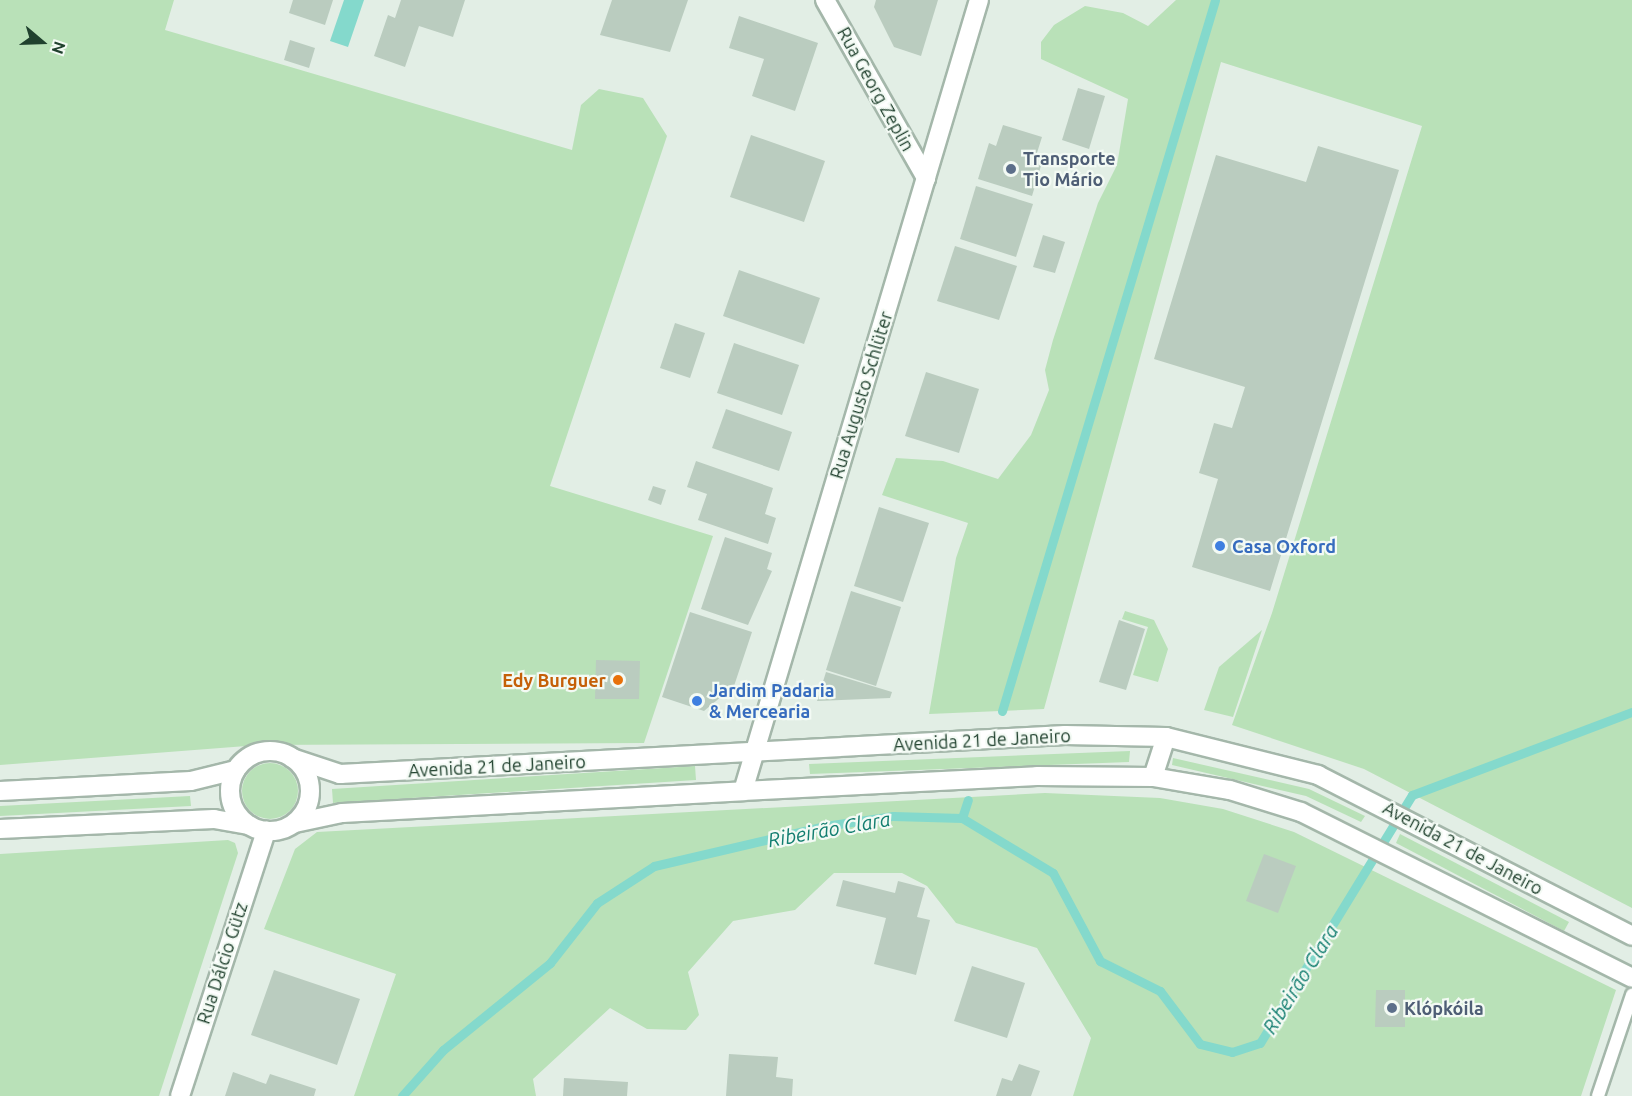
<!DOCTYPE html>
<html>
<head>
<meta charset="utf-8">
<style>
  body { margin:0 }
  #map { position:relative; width:1632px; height:1096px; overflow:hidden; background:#e2eee5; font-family:Ubuntu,sans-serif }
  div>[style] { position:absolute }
  .green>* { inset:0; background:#b9e1b8 }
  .round { border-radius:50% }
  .water>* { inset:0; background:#84d9cc }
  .stream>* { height:9px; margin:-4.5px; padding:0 4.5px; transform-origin:4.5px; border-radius:4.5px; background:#84d9cc }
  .building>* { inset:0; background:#baccbf }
  .roads { filter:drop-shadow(2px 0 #a4b7aa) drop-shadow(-2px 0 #a4b7aa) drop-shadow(0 2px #a4b7aa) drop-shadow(0 -2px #a4b7aa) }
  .lane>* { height:12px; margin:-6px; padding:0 6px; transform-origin:6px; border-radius:6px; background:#fff }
  .street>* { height:18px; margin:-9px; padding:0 9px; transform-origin:9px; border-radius:9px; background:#fff }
  .secondary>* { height:18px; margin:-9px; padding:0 9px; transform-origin:9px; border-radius:9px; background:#fff }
  .secondary>.ring { margin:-9px; padding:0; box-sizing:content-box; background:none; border:18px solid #fff; border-radius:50% }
  .dots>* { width:16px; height:16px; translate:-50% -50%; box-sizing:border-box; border:3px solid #f3faf4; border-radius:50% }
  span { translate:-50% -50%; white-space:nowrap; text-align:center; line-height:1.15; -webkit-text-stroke:4.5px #f3faf4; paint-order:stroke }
  .street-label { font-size:18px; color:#20412e }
  .service-label { font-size:18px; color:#4e5e75; font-weight:700 }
  .left { translate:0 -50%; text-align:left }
  .shop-label { font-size:18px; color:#366cbe; font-weight:700 }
  .food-label { font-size:18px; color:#c56008; font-weight:700 }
  .right { translate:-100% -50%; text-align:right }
  .water-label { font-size:20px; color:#137e70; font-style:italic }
  .north { position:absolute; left:12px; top:12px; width:60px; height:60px; -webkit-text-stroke:4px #f3faf4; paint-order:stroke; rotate:109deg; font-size:16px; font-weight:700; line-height:24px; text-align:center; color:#20412e }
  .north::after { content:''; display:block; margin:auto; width:21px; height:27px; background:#20412e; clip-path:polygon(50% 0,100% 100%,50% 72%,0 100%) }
</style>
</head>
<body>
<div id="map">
  <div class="green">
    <i style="clip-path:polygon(0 0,174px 0,165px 30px,572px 150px,581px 105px,599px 89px,643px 98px,667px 136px,550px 486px,713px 536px,644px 743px,260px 745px,0 765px)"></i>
    <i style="clip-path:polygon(1176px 0,1632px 0,1632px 908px,1364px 769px,1232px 725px,1272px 613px,1422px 126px,1221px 62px,1044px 709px,929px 714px,956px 558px,968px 523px,882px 495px,896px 458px,943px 461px,998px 479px,1031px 435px,1049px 390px,1045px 370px,1053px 340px,1098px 203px,1117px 165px,1128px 99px,1041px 59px,1041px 42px,1054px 25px,1085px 6px,1123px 13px,1148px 26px)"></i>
    <i style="clip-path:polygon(1125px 611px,1154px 620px,1168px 649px,1158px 682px,1133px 675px,1148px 627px,1122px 619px)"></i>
    <i style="clip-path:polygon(1262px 630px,1233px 717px,1204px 710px,1219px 667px)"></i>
    <i style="clip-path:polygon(1130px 751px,1129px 762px,810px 774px,809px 764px)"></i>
    <i style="clip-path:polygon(1173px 758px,1309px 789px,1365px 816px,1361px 822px,1306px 796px,1172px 765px)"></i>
    <i class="round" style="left:242px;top:763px;width:56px;height:56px"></i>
    <i style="clip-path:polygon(695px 766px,696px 780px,333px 803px,332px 789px)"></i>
    <i style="clip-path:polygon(1045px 793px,1160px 798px,1223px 809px,1294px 832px,1616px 990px,1581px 1096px,1073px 1096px,1091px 1038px,1037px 948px,956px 923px,927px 886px,902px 873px,834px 873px,795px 910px,733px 921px,688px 972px,699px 1015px,686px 1030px,647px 1029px,610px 1008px,533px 1079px,536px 1096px,354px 1096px,396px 974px,264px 929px,295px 849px,317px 832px)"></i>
    <i style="clip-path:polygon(190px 796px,191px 806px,0 816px,0 806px)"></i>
    <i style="clip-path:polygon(1400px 834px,1569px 922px,1564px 931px,1396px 843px)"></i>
    <i style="clip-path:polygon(228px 840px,235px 843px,238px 853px,159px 1096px,0 1096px,0 854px)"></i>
  </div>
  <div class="water">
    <i style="clip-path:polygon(344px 0,364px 0,348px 47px,330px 41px)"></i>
  </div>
  <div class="stream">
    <i style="left:1002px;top:711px;width:742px;rotate:-73.32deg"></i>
    <i style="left:962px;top:818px;width:19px;rotate:-72deg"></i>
    <i style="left:402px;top:1096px;width:62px;rotate:-48.3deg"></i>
    <i style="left:443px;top:1050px;width:138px;rotate:-39.1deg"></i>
    <i style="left:550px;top:963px;width:76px;rotate:-51.9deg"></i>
    <i style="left:597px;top:903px;width:68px;rotate:-33deg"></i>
    <i style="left:654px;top:866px;width:176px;rotate:-13.2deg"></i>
    <i style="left:825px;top:826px;width:69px;rotate:-8.4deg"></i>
    <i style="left:893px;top:816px;width:69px;rotate:1.7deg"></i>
    <i style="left:962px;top:818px;width:106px;rotate:31.1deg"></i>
    <i style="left:1053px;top:873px;width:100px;rotate:61.9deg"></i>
    <i style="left:1100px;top:961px;width:67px;rotate:26.6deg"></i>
    <i style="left:1160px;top:991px;width:66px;rotate:53deg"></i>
    <i style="left:1200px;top:1044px;width:33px;rotate:14deg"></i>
    <i style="left:1232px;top:1052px;width:29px;rotate:-18deg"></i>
    <i style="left:1260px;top:1043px;width:291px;rotate:-58.5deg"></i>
    <i style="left:1412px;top:795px;width:235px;rotate:-20.7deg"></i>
  </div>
  <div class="building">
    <i style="clip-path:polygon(293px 0,333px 0,325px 25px,289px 13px)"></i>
    <i style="clip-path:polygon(401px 0,465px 0,453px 37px,419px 26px,405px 67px,374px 56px,388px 15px,395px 18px)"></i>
    <i style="clip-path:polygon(612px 0,688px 0,670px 52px,600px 35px)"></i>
    <i style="clip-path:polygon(876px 0,938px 0,921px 56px,894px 47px,874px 7px)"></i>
    <i style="clip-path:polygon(739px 16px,818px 43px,795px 111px,752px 96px,764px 59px,729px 48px)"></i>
    <i style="clip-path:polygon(290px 40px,315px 48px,309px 68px,284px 60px)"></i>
    <i style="clip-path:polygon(1078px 88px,1105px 96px,1089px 149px,1062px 140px)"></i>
    <i style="clip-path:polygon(1003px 125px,1042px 137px,1036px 156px,1043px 159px,1032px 196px,978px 179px,989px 143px,996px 146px)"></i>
    <i style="clip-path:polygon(751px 135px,825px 161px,804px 222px,730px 197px)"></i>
    <i style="clip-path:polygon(1318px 146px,1399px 170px,1270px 591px,1192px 567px,1218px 479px,1199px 473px,1214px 423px,1232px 428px,1245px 387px,1154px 359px,1216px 155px,1306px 182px)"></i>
    <i style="clip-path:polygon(976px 186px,1033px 204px,1016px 257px,960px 239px)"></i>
    <i style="clip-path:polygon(1043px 235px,1065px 242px,1055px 273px,1033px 267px)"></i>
    <i style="clip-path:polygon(955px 246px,1017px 266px,999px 320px,937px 301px)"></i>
    <i style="clip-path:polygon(739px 270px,820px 298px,804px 344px,723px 316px)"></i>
    <i style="clip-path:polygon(675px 323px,705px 333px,690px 378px,660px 368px)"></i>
    <i style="clip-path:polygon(734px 343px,799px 365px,782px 415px,717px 393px)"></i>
    <i style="clip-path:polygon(926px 372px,979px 389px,959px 453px,905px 436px)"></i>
    <i style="clip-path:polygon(726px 409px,792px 432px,779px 471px,712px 448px)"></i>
    <i style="clip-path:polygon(696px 461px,773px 488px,765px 514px,776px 518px,768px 544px,698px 520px,707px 494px,687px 487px)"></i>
    <i style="clip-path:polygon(653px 486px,666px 490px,661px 505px,648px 500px)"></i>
    <i style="clip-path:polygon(879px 507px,929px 523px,903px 602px,854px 586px)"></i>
    <i style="clip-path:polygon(725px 537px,772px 553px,767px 569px,772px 571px,748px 625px,701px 609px)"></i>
    <i style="clip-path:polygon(851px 591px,901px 607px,876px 686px,826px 670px)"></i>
    <i style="clip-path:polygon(690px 612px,752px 632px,734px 686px,704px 711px,662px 697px)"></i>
    <i style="clip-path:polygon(1119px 620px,1145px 629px,1126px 690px,1099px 682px)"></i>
    <i style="clip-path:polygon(596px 660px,640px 661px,639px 699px,595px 699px)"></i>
    <i style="clip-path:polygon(826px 672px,892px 692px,890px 698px,817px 701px)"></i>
    <i style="clip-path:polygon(1264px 854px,1296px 866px,1278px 913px,1246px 901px)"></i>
    <i style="clip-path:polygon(843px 880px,895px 893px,898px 881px,925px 888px,917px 917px,930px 920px,916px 975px,874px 964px,886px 918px,836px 906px)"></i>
    <i style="clip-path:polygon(972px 966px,1025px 983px,1007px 1038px,954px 1021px)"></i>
    <i style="clip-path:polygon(274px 970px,360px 999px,337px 1065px,251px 1035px)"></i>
    <i style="clip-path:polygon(1376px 990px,1405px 990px,1405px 1027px,1375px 1027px)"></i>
    <i style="clip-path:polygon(729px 1054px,778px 1057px,776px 1077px,793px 1079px,792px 1096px,726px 1096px)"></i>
    <i style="clip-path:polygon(1019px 1064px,1040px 1071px,1031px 1096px,996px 1096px,1002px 1078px,1012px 1081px)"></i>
    <i style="clip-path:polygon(233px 1072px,266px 1084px,270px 1074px,316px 1089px,314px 1096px,225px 1096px)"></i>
    <i style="clip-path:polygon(564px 1078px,628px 1082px,627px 1096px,563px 1096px)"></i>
  </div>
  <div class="roads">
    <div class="lane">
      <i style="left:1598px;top:1096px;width:107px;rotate:-71.4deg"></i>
    </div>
    <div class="street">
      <i style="left:825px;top:0;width:205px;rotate:60.4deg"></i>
      <i style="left:743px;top:791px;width:825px;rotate:-73.39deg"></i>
    </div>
    <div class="secondary">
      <i class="ring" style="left:230px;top:751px;width:62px;height:62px"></i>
      <i style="left:292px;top:758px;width:51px;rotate:18.4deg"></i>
      <i style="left:340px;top:774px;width:726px;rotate:-3.08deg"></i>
      <i style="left:1065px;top:735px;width:101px;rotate:1.1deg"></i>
      <i style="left:1166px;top:737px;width:157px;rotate:14deg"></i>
      <i style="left:1318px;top:775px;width:353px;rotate:27.1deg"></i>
      <i style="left:1153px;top:777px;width:42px;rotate:-72deg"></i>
      <i style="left:0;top:791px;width:191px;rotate:-3deg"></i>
      <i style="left:191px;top:781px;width:46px;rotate:-13.7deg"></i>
      <i style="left:295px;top:823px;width:48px;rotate:-12deg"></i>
      <i style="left:342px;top:813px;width:402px;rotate:-3.1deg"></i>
      <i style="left:743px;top:791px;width:294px;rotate:-2.9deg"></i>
      <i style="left:1037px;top:776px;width:116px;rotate:0.5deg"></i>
      <i style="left:1153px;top:777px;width:78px;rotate:9.6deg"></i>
      <i style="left:1230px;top:790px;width:74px;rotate:17.2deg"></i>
      <i style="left:1301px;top:812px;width:370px;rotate:26.6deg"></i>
      <i style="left:0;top:829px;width:214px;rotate:-2.7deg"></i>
      <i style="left:214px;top:819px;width:36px;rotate:10deg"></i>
      <i style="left:180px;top:1096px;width:279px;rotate:-72deg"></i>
    </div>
  </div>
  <div class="dots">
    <i style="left:1011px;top:169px;background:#5c6f8a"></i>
    <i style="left:1220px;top:546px;background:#3f7fe0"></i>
    <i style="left:618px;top:680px;background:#e8710a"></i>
    <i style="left:697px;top:701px;background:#3f7fe0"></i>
    <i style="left:1392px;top:1008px;background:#5c6f8a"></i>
  </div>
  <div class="street-label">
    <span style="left:876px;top:89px;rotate:61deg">Rua Georg Zeplin</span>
    <span style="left:861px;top:395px;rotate:-73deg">Rua Augusto Schlüter</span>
    <span style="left:982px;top:740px;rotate:-3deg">Avenida 21 de Janeiro</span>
    <span style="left:497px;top:766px;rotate:-3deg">Avenida 21 de Janeiro</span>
    <span style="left:1463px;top:848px;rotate:28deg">Avenida 21 de Janeiro</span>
    <span style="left:222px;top:963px;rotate:-72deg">Rua Dálcio Gütz</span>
  </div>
  <div class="service-label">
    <span class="left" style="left:1023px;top:169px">Transporte<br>Tio Mário</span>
    <span class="left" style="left:1404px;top:1008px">Klópkóila</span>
  </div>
  <div class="shop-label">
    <span class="left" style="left:1232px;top:546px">Casa Oxford</span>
    <span class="left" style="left:709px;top:701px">Jardim Padaria<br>&amp; Mercearia</span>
  </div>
  <div class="food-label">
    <span class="right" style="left:606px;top:680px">Edy Burguer</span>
  </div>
  <div class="water-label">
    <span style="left:829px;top:829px;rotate:-10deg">Ribeirão Clara</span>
    <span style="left:1300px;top:979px;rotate:-58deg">Ribeirão Clara</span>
  </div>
  <div class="north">N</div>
</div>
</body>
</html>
